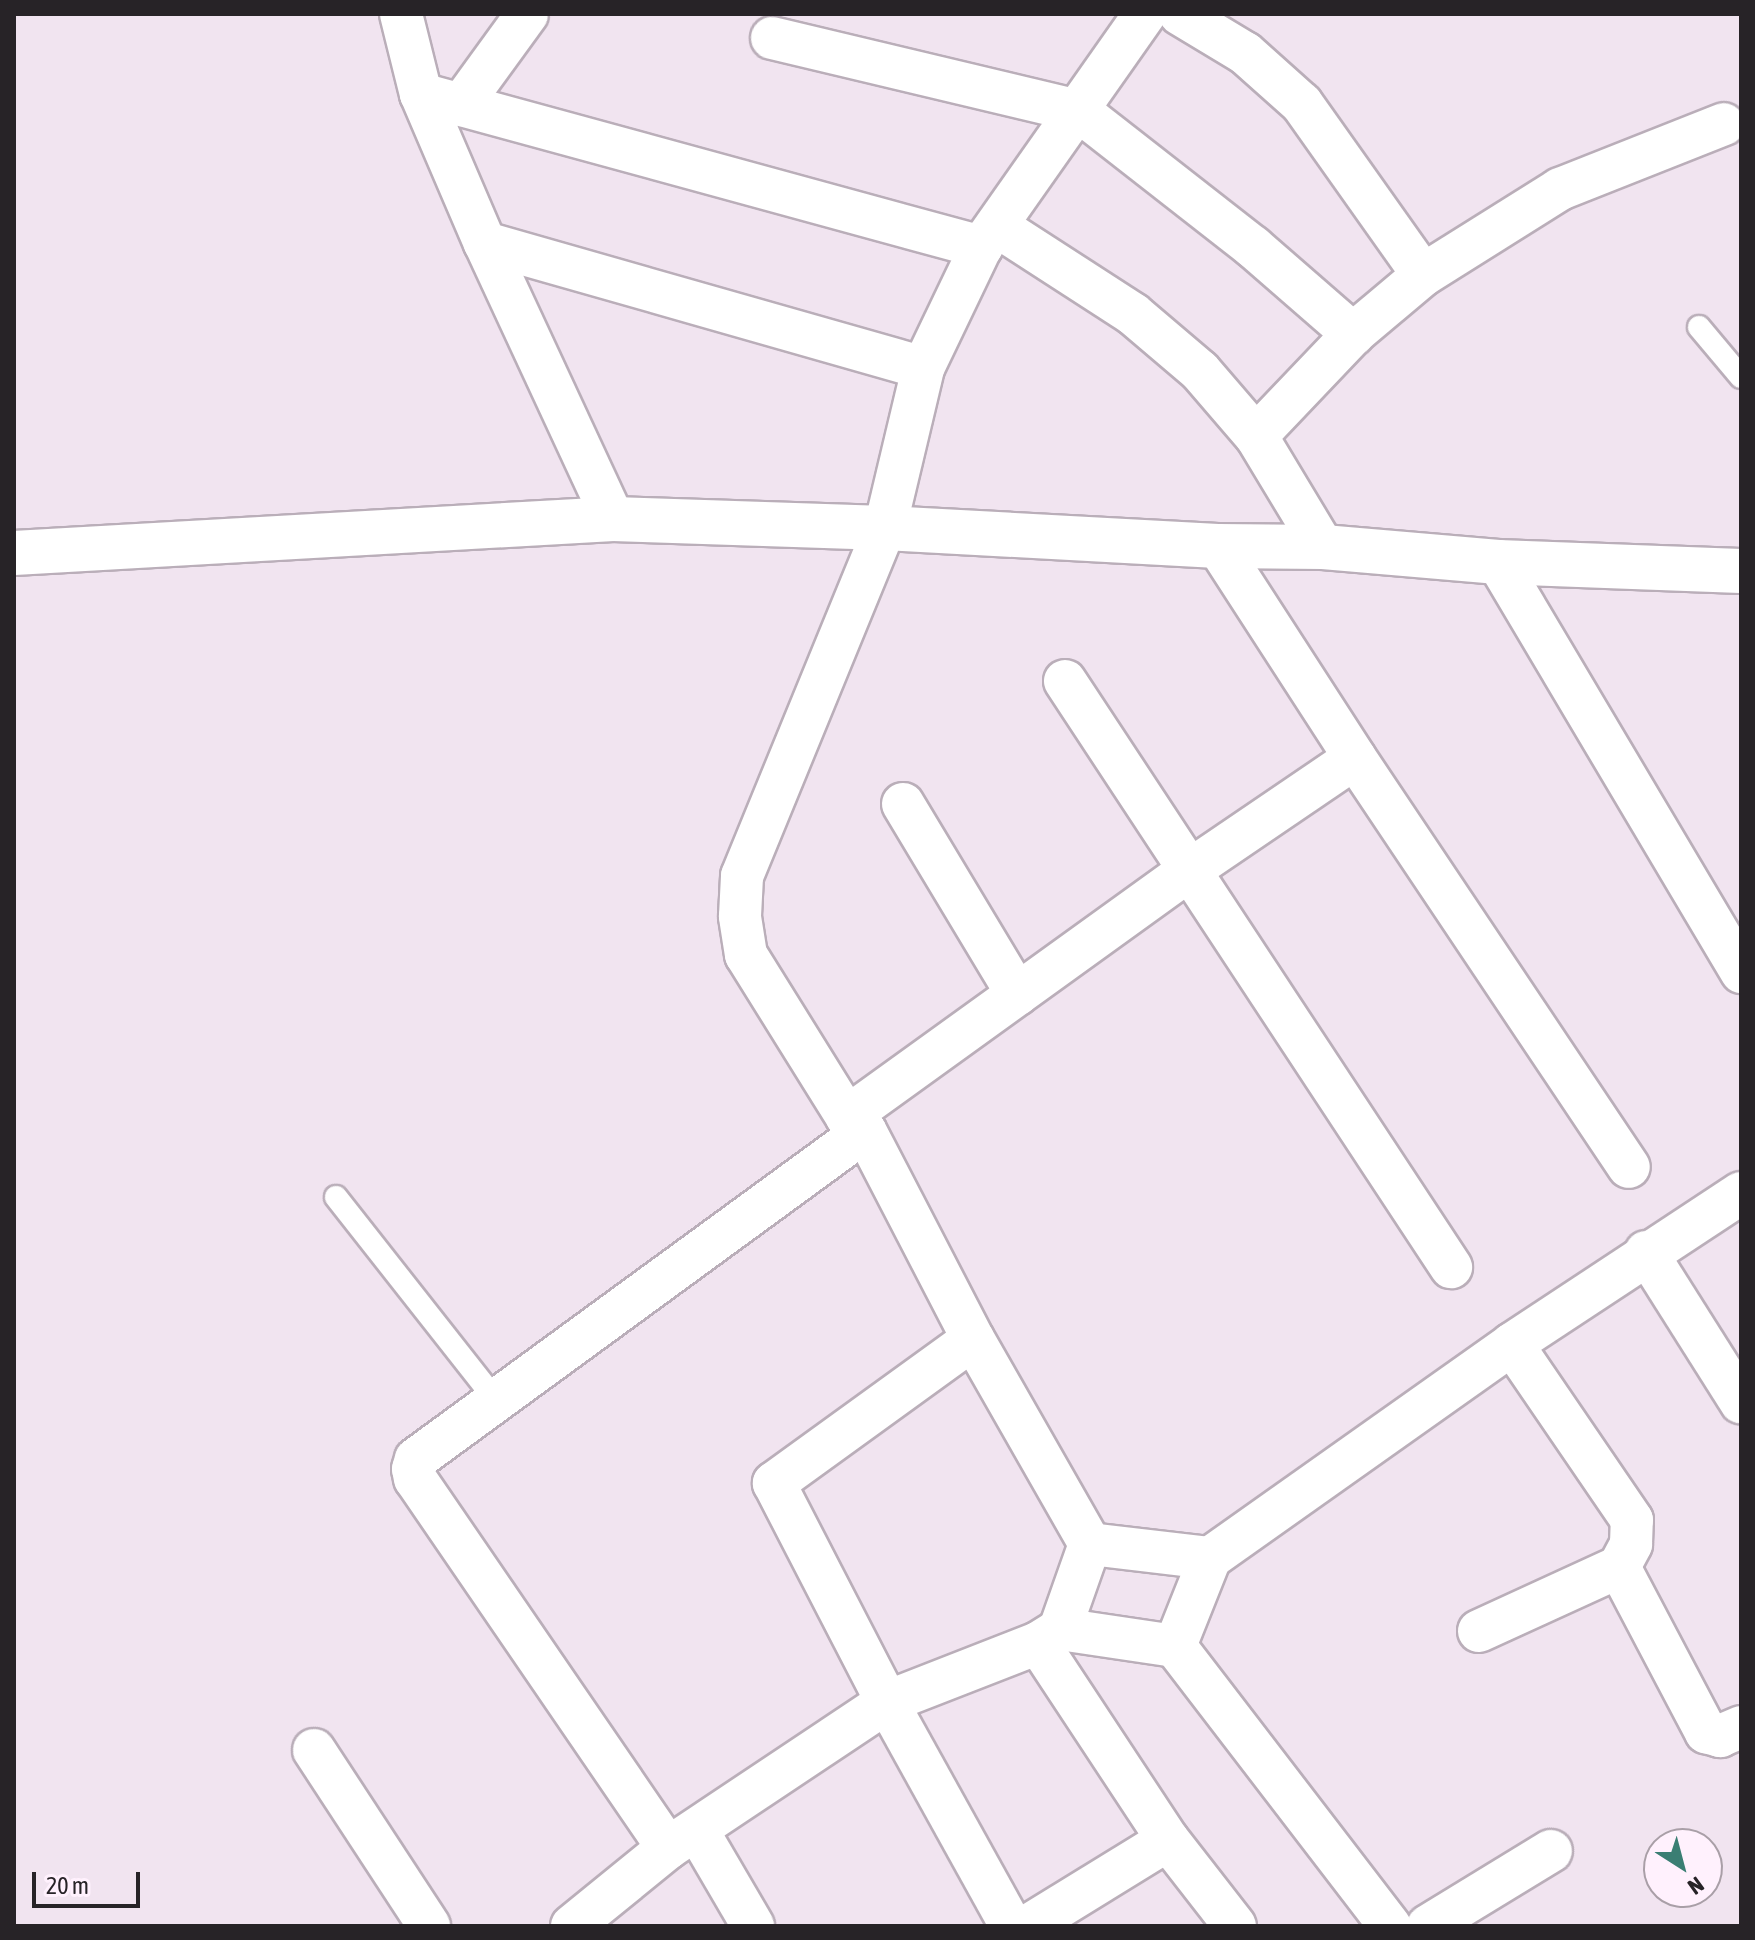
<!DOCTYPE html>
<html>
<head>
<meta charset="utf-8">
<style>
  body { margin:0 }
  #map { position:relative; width:1755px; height:1940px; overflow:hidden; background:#f1e4f0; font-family:"Asap Condensed",sans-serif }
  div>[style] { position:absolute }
  .roads { filter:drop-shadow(2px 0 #baaeb9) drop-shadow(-2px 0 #baaeb9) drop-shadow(0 2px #baaeb9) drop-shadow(0 -2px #baaeb9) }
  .lane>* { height:22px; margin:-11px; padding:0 11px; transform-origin:11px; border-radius:11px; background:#fff }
  .street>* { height:42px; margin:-21px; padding:0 21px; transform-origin:21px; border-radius:21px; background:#fff }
  .secondary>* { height:44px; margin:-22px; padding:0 22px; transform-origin:22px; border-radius:22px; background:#fff }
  span { translate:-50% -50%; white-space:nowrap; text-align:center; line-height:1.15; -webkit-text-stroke:6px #fff1fd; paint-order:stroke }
  .frame { position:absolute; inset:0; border:16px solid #272327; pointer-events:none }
  .north { position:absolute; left:1643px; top:1828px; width:80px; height:80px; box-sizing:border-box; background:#fff1fd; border:2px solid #a99fa7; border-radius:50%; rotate:144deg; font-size:22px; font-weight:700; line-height:32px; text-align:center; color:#272327 }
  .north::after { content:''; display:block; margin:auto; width:28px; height:36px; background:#3a7e73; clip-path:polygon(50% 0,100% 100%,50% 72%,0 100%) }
  .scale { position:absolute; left:32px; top:1872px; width:108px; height:36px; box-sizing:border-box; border:4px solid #272327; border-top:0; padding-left:10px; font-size:24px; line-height:28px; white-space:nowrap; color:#272327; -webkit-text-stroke:6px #fff1fd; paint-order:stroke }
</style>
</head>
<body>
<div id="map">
  <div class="roads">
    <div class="lane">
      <i style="left:1699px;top:327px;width:65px;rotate:50deg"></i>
      <i style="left:336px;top:1197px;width:258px;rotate:51.8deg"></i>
    </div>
    <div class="street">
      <i style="left:401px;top:14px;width:82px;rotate:76deg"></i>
      <i style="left:421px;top:94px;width:162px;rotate:66.8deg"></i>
      <i style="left:485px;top:243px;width:304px;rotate:65.1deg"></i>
      <i style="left:1180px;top:14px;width:76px;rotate:31deg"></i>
      <i style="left:1245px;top:53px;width:76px;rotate:41.8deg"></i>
      <i style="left:1302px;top:104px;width:209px;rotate:54.7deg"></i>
      <i style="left:772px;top:38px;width:316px;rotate:13.4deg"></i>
      <i style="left:1079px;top:111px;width:221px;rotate:38deg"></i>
      <i style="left:1253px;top:247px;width:133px;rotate:41deg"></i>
      <i style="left:421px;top:94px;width:581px;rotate:15.28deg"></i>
      <i style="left:461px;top:105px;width:112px;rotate:-54deg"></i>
      <i style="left:997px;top:226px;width:162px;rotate:32.9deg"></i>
      <i style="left:1133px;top:314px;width:88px;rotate:40.4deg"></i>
      <i style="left:1200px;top:371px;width:86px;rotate:49.3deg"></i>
      <i style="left:485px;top:243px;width:455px;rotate:15.9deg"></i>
      <i style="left:1218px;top:546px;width:252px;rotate:57.1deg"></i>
      <i style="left:1355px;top:758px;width:492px;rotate:56.2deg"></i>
      <i style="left:1323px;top:547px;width:130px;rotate:-121.1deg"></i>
      <i style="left:1256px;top:436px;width:141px;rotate:-46.4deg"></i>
      <i style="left:1353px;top:334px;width:92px;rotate:-40.1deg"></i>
      <i style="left:1423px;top:275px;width:162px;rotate:-32.1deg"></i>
      <i style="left:1560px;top:189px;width:176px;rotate:-21.6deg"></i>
      <i style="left:1498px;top:562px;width:477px;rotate:59.3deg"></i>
      <i style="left:1065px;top:681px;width:702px;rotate:56.63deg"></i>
      <i style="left:903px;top:804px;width:222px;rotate:59deg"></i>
      <i style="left:847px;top:1117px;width:423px;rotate:-35.8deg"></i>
      <i style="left:1190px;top:870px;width:199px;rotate:-34.2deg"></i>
      <i style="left:1646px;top:1252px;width:178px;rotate:57.7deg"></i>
      <i style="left:973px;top:1339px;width:246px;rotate:144.1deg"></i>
      <i style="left:774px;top:1483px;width:246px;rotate:62.7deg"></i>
      <i style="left:887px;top:1702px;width:256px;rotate:61deg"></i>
      <i style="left:1090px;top:1544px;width:236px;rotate:-119.7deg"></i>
      <i style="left:973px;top:1339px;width:234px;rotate:-117.4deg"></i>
      <i style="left:865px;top:1131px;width:23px;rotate:-142deg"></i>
      <i style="left:847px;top:1117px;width:191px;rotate:-121.9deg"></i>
      <i style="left:746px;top:955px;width:39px;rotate:-99deg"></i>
      <i style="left:740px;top:916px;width:40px;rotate:-87.1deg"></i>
      <i style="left:742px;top:876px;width:376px;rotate:-67.7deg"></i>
      <i style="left:885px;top:528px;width:164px;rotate:-76.6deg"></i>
      <i style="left:923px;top:368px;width:134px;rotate:-64.4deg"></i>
      <i style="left:981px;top:247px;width:285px;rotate:-54.9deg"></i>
      <i style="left:1619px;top:1567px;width:187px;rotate:62.2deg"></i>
      <i style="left:1706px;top:1732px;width:15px;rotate:16deg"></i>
      <i style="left:1720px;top:1736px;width:23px;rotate:-23deg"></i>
      <i style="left:1060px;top:1629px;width:116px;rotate:8.4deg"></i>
      <i style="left:1175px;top:1646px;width:95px;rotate:-68.3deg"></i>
      <i style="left:1210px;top:1558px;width:370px;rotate:-35.3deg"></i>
      <i style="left:1512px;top:1344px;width:274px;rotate:-33.4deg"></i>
      <i style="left:1479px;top:1631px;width:154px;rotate:-24.6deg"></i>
      <i style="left:1619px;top:1567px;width:26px;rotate:-62deg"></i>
      <i style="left:1631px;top:1544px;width:24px;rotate:-88deg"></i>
      <i style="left:1632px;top:1520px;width:213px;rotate:-124.3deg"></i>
      <i style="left:1038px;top:1643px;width:236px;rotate:56.6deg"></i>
      <i style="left:1168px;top:1840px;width:109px;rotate:52.1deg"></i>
      <i style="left:1175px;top:1646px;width:353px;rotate:52.5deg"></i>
      <i style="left:314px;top:1750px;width:210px;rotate:56.8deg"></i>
      <i style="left:697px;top:1830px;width:111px;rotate:59.7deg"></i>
      <i style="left:668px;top:1848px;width:447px;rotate:-124.4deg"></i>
      <i style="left:415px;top:1479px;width:10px;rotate:-101deg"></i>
      <i style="left:413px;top:1469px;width:10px;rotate:-73deg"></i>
      <i style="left:416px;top:1459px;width:556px;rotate:-36.15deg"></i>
      <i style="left:572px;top:1926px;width:124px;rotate:-39.1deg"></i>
      <i style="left:668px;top:1848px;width:263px;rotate:-33.7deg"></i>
      <i style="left:887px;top:1702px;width:162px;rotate:-21.3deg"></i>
      <i style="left:1038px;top:1643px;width:26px;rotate:-32deg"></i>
      <i style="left:1060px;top:1629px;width:90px;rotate:-70.6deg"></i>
      <i style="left:1090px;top:1544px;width:121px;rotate:6.7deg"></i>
      <i style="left:1028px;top:1926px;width:164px;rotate:-31.6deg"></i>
      <i style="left:1428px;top:1926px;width:144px;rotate:-31.4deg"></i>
    </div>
    <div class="secondary">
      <i style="left:14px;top:553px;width:600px;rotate:-3.25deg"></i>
      <i style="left:613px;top:519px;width:272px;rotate:1.9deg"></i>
      <i style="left:885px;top:528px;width:333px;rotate:3.1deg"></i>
      <i style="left:1218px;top:546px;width:105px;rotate:0.5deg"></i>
      <i style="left:1323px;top:547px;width:176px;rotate:4.9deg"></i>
      <i style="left:1498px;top:562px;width:243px;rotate:2.1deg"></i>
    </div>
  </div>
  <div class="frame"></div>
  <div class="north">N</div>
  <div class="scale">20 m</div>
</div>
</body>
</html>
